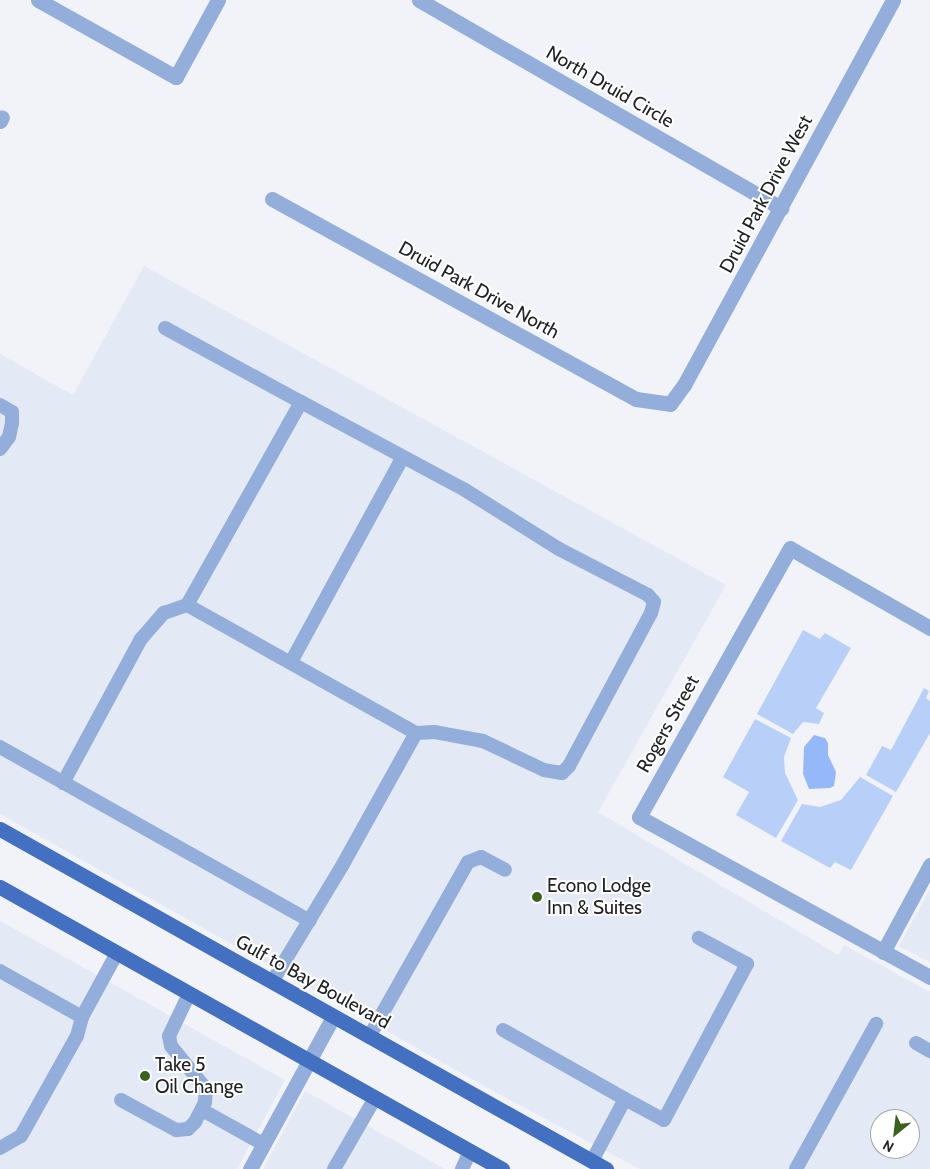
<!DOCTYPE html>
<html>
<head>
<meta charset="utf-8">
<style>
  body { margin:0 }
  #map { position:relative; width:930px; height:1169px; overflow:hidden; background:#f1f3f8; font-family:Cabin,sans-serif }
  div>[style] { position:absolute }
  .built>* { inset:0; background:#e3e9f5 }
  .green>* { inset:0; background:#b8d0f8 }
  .water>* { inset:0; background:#95b9f8 }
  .lane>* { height:14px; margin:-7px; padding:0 7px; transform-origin:7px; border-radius:7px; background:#94aedb }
  .street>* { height:15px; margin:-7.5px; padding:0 7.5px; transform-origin:7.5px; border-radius:7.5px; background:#94aedb }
  .primary>* { height:15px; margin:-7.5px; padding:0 7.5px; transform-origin:7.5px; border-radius:7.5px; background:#4370c0 }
  .dots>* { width:14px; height:14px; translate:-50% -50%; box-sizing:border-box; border:2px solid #fff; border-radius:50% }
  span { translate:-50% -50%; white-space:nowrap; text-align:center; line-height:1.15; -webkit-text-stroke:4px #fff; paint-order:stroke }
  .street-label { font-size:19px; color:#212224 }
  .poi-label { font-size:19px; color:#212224 }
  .left { translate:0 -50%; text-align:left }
  .north { position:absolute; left:870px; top:1109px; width:50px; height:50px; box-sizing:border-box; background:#fff; border:1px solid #a6a7a7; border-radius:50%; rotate:209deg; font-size:14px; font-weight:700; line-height:20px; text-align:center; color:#212224 }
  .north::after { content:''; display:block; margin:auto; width:18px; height:22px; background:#3b621c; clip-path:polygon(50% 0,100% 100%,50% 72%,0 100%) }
</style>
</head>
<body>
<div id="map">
  <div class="built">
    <i style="clip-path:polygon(evenodd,144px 266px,726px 585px,598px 812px,838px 955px,844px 945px,930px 992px,930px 1169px,640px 1169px,504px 1097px,0 814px,0 354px,73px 395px,144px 266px,880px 1119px,910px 1119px,910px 1149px,880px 1149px,880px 1119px)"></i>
    <i style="clip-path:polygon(930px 889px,930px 962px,899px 946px)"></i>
    <i style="clip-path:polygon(0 921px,285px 1080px,237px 1169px,0 1169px)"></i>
    <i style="clip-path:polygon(305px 1091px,445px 1169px,263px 1169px)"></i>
  </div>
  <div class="green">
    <i style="clip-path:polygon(803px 630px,820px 639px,825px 633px,851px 648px,816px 708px,824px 713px,819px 724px,803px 722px,793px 734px,757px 714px)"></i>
    <i style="clip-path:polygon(924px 688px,929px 691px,926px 698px,930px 701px,930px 733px,896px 792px,866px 775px,882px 746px,891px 750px)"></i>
    <i style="clip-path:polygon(755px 719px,791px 738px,784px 757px,785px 773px,798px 800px,776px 838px,736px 815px,749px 792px,723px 777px)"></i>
    <i style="clip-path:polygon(860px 777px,893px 796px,851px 870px,835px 862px,830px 868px,781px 841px,802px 804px,820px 807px,841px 800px)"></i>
  </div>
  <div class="water">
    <i style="clip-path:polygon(814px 735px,825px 738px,828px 743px,828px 755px,836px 772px,834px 786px,830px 788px,809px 789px,803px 774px,804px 747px)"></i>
  </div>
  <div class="lane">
    <i style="left:165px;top:328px;width:155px;rotate:28.6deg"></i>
    <i style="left:301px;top:402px;width:233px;rotate:119.3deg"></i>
    <i style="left:187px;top:605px;width:262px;rotate:29.2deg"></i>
    <i style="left:416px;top:733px;width:152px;rotate:119.1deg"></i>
    <i style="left:342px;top:866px;width:135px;rotate:121.1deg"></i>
    <i style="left:301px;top:402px;width:186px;rotate:28.2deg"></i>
    <i style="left:465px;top:490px;width:111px;rotate:32.1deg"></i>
    <i style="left:559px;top:549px;width:100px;rotate:27.3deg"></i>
    <i style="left:648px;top:595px;width:9px;rotate:49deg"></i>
    <i style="left:654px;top:602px;width:11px;rotate:105deg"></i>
    <i style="left:651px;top:613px;width:174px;rotate:118.2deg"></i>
    <i style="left:569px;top:766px;width:10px;rotate:135deg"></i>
    <i style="left:562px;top:773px;width:18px;rotate:-171deg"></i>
    <i style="left:544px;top:770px;width:68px;rotate:-154.6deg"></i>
    <i style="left:483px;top:741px;width:50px;rotate:-169.6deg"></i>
    <i style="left:434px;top:732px;width:18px;rotate:177deg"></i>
    <i style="left:0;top:405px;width:14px;rotate:30deg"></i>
    <i style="left:12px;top:412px;width:11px;rotate:90deg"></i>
    <i style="left:12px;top:423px;width:14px;rotate:102deg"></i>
    <i style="left:9px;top:437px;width:15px;rotate:127deg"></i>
    <i style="left:291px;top:662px;width:232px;rotate:-61.4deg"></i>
    <i style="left:0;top:747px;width:355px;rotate:29.3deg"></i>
    <i style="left:63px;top:783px;width:164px;rotate:-61.6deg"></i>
    <i style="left:141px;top:639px;width:35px;rotate:-49deg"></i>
    <i style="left:164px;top:613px;width:24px;rotate:-19deg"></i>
    <i style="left:0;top:971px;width:94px;rotate:29.3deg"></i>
    <i style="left:82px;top:1017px;width:73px;rotate:-61.3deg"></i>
    <i style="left:503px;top:1030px;width:140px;rotate:29.5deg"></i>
    <i style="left:369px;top:1037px;width:201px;rotate:-60.5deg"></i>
    <i style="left:468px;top:862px;width:14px;rotate:-21deg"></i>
    <i style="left:481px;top:857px;width:27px;rotate:28deg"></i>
    <i style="left:916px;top:1043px;width:16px;rotate:30deg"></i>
    <i style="left:121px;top:1100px;width:63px;rotate:28.6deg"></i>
    <i style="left:176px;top:1130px;width:12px;rotate:-5deg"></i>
    <i style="left:188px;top:1129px;width:10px;rotate:-45deg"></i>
    <i style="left:195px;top:1122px;width:22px;rotate:-63deg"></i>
    <i style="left:205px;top:1102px;width:13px;rotate:-86deg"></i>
    <i style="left:206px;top:1089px;width:55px;rotate:-129.1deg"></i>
    <i style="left:171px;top:1046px;width:10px;rotate:-101deg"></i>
    <i style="left:169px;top:1036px;width:47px;rotate:-64.5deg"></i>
    <i style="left:202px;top:1110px;width:70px;rotate:29.1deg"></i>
    <i style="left:0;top:1148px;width:24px;rotate:-30deg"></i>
    <i style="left:21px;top:1136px;width:115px;rotate:-60.8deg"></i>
    <i style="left:77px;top:1036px;width:20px;rotate:-75deg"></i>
    <i style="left:592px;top:1161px;width:70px;rotate:-62deg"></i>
    <i style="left:625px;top:1099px;width:44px;rotate:28.3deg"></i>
    <i style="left:664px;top:1120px;width:177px;rotate:-62deg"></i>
    <i style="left:747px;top:964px;width:55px;rotate:-151.6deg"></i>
    <i style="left:334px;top:1169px;width:82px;rotate:-60deg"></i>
    <i style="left:462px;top:1169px;width:19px;rotate:-65deg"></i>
    <i style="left:796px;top:1169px;width:166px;rotate:-61.1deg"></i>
  </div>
  <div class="street">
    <i style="left:38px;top:0;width:158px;rotate:29.2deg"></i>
    <i style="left:176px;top:77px;width:88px;rotate:-61.4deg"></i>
    <i style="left:419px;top:0;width:418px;rotate:29.9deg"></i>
    <i style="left:0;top:121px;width:4px;rotate:-63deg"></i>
    <i style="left:272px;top:199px;width:415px;rotate:28.8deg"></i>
    <i style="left:636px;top:399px;width:34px;rotate:8deg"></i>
    <i style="left:670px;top:404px;width:24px;rotate:-54deg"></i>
    <i style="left:684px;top:385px;width:438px;rotate:-61.5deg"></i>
    <i style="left:930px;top:628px;width:161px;rotate:-150.3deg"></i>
    <i style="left:790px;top:548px;width:308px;rotate:119.3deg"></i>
    <i style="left:639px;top:817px;width:332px;rotate:28.8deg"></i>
    <i style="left:883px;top:952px;width:99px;rotate:-61.6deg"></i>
    <i style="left:250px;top:1169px;width:173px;rotate:-61.4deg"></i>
  </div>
  <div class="primary">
    <i style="left:0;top:829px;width:695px;rotate:29.29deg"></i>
    <i style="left:0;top:887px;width:576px;rotate:29.33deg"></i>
  </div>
  <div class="dots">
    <i style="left:537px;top:897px;background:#3b621c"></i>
    <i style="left:145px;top:1076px;background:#3b621c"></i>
  </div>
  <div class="street-label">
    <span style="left:610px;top:87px;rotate:30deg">North Druid Circle</span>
    <span style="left:766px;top:194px;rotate:-62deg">Druid Park Drive West</span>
    <span style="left:479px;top:290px;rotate:29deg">Druid Park Drive North</span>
    <span style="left:668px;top:724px;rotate:-61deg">Rogers Street</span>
    <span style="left:313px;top:982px;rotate:29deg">Gulf to Bay Boulevard</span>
  </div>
  <div class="poi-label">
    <span class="left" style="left:547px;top:897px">Econo Lodge<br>Inn &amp; Suites</span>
    <span class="left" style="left:155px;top:1076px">Take 5<br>Oil Change</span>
  </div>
  <div class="north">N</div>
</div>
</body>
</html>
